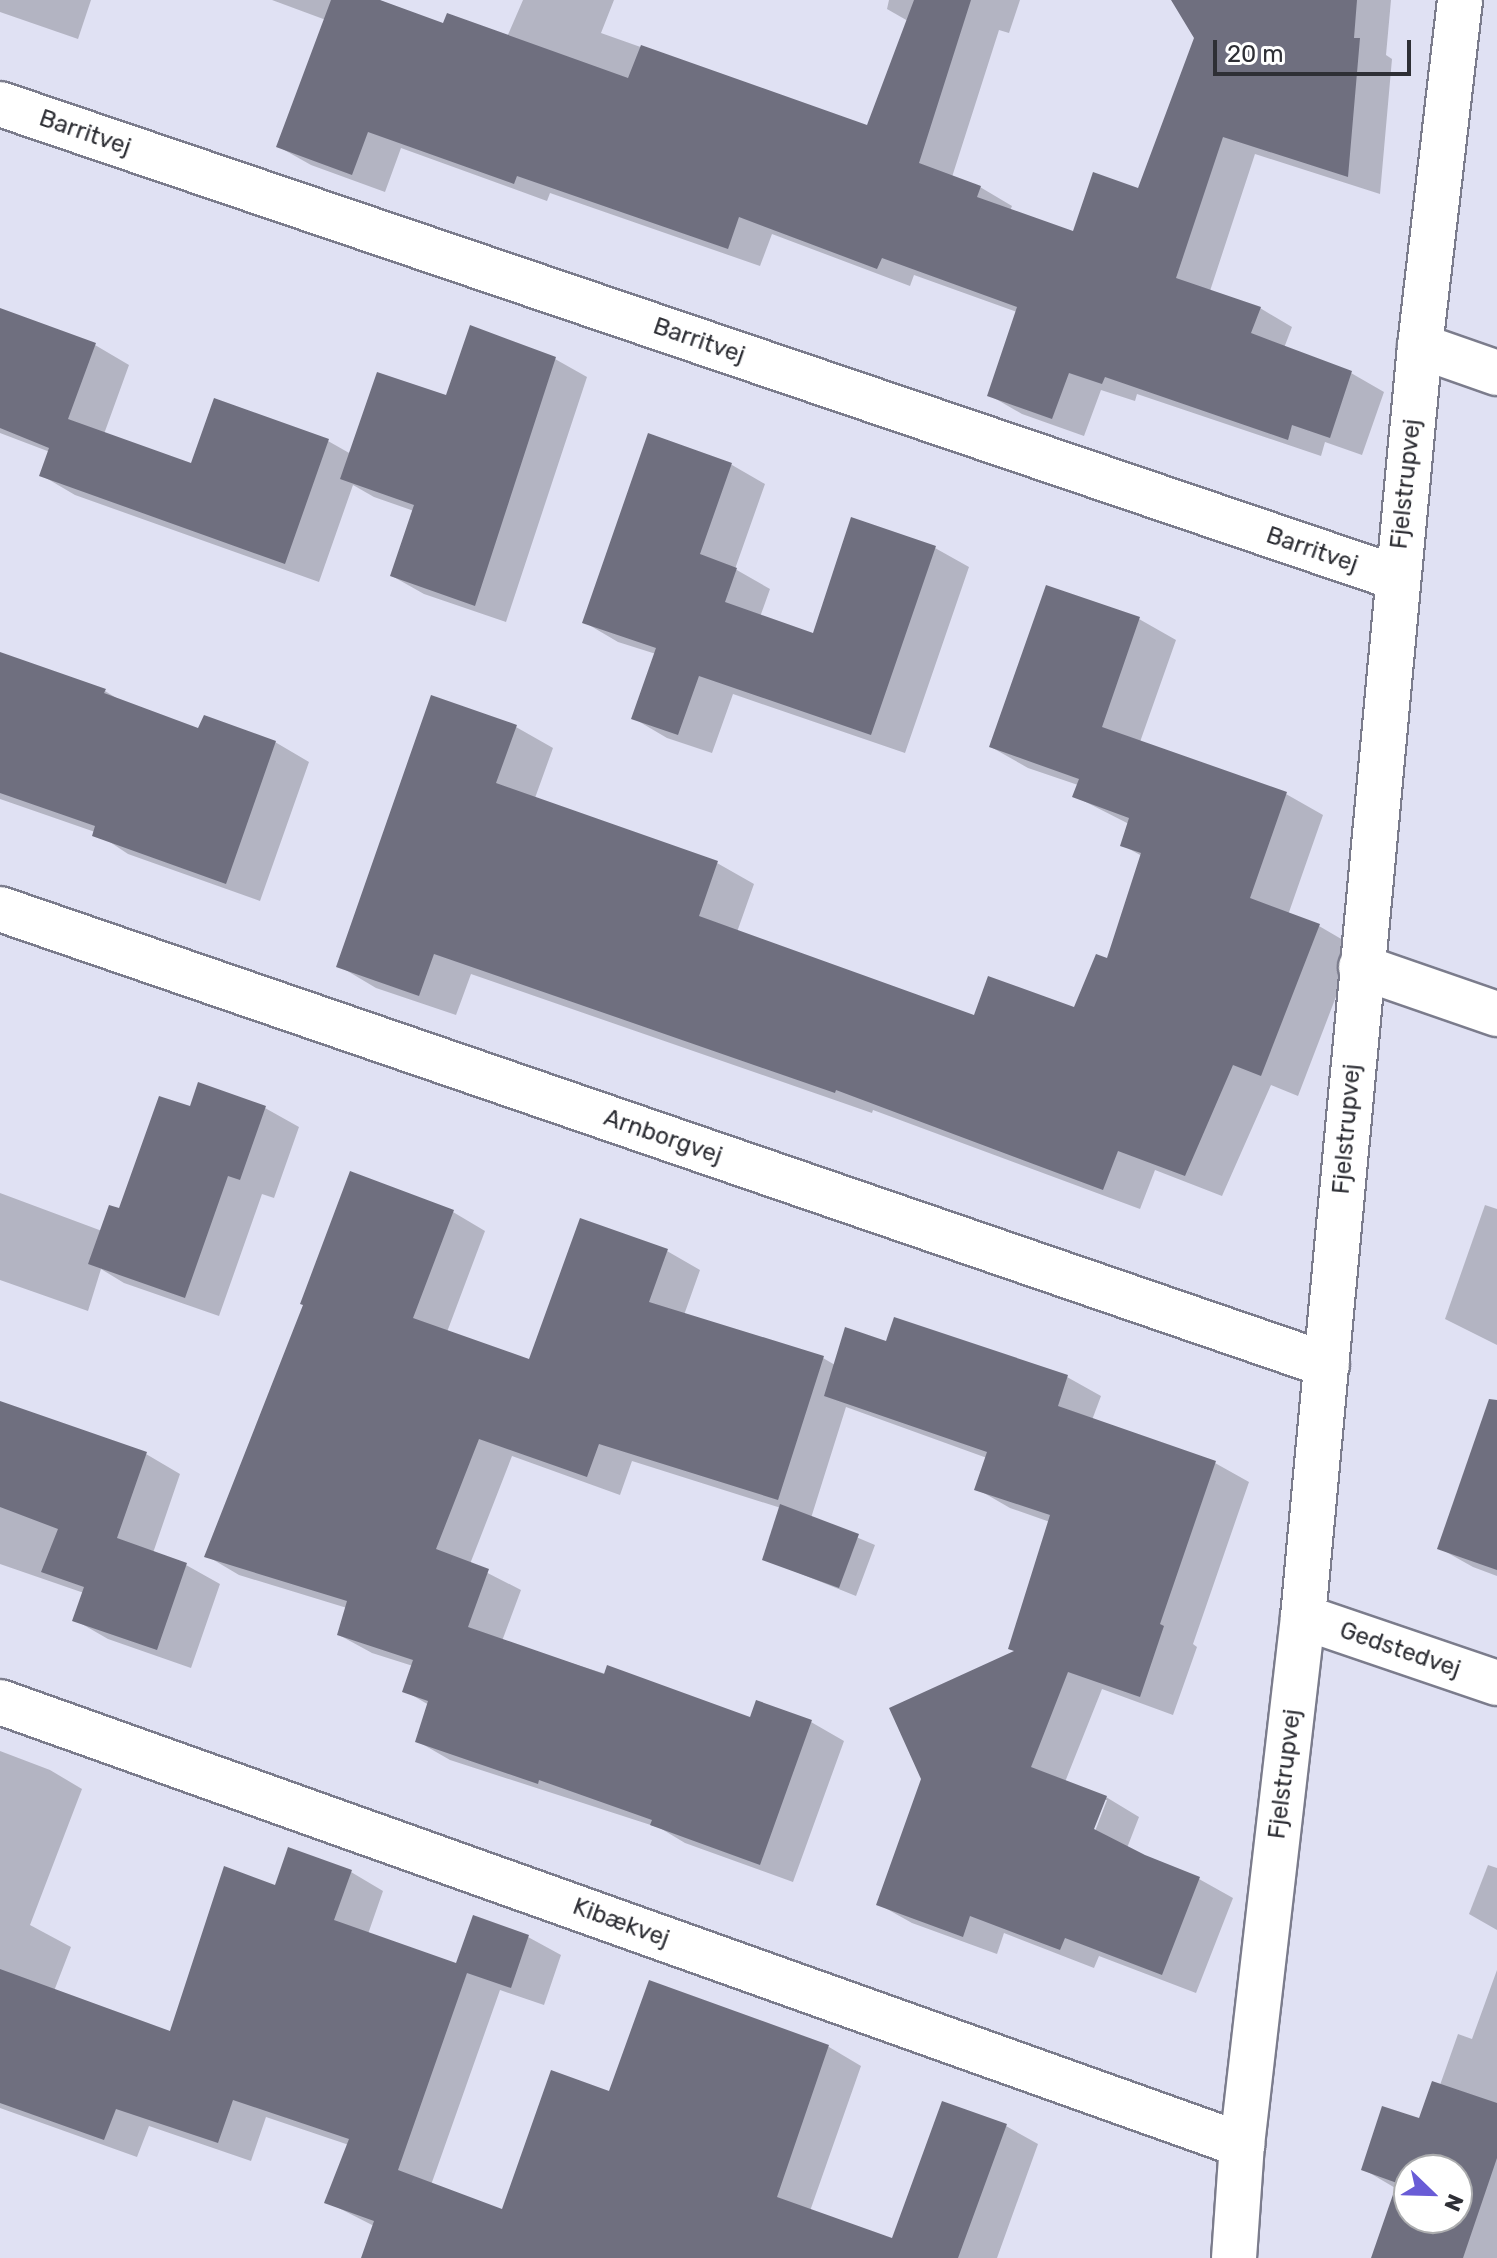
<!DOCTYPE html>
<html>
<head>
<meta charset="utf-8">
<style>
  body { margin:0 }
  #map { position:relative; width:1497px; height:2258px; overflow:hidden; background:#e0e1f3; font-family:Rubik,sans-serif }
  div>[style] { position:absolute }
  .shadow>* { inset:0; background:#0003 }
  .building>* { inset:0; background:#6f6f7f }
  .roads { filter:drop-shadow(2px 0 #7b7c8c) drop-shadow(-2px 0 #7b7c8c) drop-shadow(0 2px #7b7c8c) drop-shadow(0 -2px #7b7c8c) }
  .minor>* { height:44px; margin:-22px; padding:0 22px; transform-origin:22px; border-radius:22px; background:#fff }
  span { translate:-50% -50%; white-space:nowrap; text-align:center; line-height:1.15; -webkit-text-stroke:8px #fff; paint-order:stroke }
  .street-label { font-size:24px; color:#2e2f35 }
  .north { position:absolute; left:1393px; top:2154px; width:80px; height:80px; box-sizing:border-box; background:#fff; border:2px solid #abacae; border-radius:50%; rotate:113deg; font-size:22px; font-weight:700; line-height:32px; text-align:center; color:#2e2f35 }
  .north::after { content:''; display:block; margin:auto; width:28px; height:36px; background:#695cd6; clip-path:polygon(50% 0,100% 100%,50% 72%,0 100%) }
  .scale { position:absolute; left:1213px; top:40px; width:198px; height:36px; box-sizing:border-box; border:4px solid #2e2f35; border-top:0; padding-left:10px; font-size:24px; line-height:28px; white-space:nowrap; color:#2e2f35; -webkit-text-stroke:6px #fff; paint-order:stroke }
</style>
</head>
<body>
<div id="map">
  <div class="shadow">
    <i style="clip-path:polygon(0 0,91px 0,78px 39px,0 12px)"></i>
    <i style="clip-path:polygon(272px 0,379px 0,444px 25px,507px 37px,523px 0,614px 0,601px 33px,869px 128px,908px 21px,887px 9px,889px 0,1020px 0,1009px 33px,999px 30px,952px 177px,980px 187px,1012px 206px,1010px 211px,1074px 233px,1140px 190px,1196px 38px,1174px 0,1391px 0,1386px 55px,1392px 59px,1380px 194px,1255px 154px,1210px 291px,1260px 308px,1292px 327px,1284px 348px,1351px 373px,1384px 392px,1362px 455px,1325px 442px,1321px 456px,1137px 394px,1135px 401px,1101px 390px,1084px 436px,1022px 414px,989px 395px,1017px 312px,914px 275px,910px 286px,772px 234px,760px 266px,550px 193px,547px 201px,401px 148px,385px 192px,311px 165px,279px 147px,326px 20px)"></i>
    <i style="clip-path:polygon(0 310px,95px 345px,129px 365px,104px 434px,192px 466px,328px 441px,351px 454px,447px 398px,555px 359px,587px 377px,506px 622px,424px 594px,392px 576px,414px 511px,374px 497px,353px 485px,319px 582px,75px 495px,41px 475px,50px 452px,0 433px)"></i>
    <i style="clip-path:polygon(649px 436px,732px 465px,765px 484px,735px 569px,770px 589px,760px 617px,814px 636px,935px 548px,969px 567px,905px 753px,733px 694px,712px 753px,667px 738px,633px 718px,656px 654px,618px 642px,584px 622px)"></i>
    <i style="clip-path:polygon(1139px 619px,1176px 640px,1140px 742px,1286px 794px,1323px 815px,1288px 915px,1319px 926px,1355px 947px,1298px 1096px,1271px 1085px,1222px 1196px,1155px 1170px,1140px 1209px,873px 1110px,872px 1113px,471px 974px,456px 1015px,376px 988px,339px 966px,516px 727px,553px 748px,535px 798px,717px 863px,754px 884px,737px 932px,975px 1018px,1075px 1010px,1108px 961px,1142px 856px,1122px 845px,1129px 824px,1074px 796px,1078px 785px,1028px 768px,991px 747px)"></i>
    <i style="clip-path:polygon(0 654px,105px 691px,126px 704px,199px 731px,275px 742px,309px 762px,260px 901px,128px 854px,95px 832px,0 799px)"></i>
    <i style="clip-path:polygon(265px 1108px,299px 1127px,274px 1198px,262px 1194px,219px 1316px,124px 1283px,101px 1269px,88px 1311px,0 1280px,0 1193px,102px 1231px,120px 1211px,191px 1109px)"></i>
    <i style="clip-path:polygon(1485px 1205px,1497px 1209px,1497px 1345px,1445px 1319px)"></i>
    <i style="clip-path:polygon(evenodd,453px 1212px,485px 1231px,447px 1332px,530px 1362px,581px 1220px,667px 1251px,700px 1270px,684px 1315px,823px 1358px,835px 1365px,887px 1343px,896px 1319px,1067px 1377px,1101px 1396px,1092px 1420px,1215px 1463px,1249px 1482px,1193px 1644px,1197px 1647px,1173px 1715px,1102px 1689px,1065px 1782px,1106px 1797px,1139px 1817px,1127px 1848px,1199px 1879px,1233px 1898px,1196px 1993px,1099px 1956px,1094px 1968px,1004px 1933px,997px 1954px,912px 1923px,878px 1904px,1016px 1652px,1050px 1522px,1010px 1508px,977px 1489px,987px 1458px,846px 1407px,811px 1518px,875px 1545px,856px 1596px,764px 1559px,781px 1508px,632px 1461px,620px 1495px,512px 1456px,470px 1564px,521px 1590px,502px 1641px,751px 1720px,811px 1722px,844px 1741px,793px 1882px,685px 1843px,660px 1828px,450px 1760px,417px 1741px,429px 1705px,405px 1691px,413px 1666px,372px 1653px,339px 1635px,347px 1608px,239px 1575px,207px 1556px,453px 1212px,1103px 1800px,1107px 1800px,1092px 1839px,1088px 1838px,1103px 1800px)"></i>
    <i style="clip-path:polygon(0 1417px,146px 1454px,180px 1474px,153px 1553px,186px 1565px,220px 1584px,191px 1668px,108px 1639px,75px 1620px,84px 1593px,0 1564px)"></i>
    <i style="clip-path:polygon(1497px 1480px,1497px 1576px,1473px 1567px,1439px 1548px)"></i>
    <i style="clip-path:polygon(0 1751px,50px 1770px,82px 1789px,30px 1925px,71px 1947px,54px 1991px,171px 2033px,276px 1888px,351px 1872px,383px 1891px,368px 1934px,457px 1965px,528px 1937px,561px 1955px,544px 2005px,500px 1990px,431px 2185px,503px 2212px,610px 2093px,650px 1982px,829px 2047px,861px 2066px,810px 2211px,893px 2241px,1006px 2126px,1038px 2144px,997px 2258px,379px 2258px,374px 2226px,327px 2202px,349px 2145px,266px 2117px,251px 2161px,149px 2126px,137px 2157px,0 2108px)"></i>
    <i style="clip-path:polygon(1488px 1865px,1497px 1868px,1497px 1930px,1469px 1914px)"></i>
    <i style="clip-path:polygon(evenodd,1497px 1970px,1497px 2258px,1373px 2258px,1397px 2189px,1363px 2169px,1420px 2120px,1440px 2085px,1458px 2034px,1472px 2039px,1497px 1970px,1409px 2170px,1457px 2170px,1457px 2218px,1409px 2218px,1409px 2170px)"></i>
  </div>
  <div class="building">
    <i style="clip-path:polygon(331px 0,380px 0,443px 23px,447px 13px,628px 78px,641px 45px,867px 125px,914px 0,971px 0,919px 163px,981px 186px,977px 197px,1073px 231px,1093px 172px,1138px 188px,1194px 38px,1171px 0,1357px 0,1354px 38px,1360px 38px,1348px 177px,1223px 137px,1176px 278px,1261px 307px,1251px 333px,1352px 371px,1330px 438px,1292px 425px,1288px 440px,1105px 377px,1102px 384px,1069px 373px,1052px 419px,987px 396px,1017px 307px,882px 258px,877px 269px,739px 217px,728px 249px,517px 176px,514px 184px,368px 132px,352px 175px,276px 147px)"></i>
    <i style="clip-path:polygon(0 308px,96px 343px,68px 419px,191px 463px,214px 398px,329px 439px,285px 564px,39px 476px,49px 448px,0 428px)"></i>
    <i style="clip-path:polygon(470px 325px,556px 357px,475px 606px,390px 576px,414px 505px,340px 479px,377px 372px,446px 395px)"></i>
    <i style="clip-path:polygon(648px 433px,732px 463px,700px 554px,737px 568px,725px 602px,813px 633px,851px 517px,936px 546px,871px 735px,699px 676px,678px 735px,631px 719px,656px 648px,582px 623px)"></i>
    <i style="clip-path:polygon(1046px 585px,1140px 617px,1102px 727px,1287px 792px,1250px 898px,1320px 924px,1261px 1076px,1233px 1065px,1185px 1176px,1118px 1151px,1103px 1190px,836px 1090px,835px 1093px,434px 954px,419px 996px,336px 967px,431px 695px,517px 725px,496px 783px,718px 861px,699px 916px,974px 1015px,988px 976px,1074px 1007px,1096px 954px,1107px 958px,1141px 853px,1120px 846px,1129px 818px,1072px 797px,1079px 779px,989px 747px)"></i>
    <i style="clip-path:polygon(0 652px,106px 689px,104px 693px,198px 728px,204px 715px,276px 741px,226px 884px,92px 836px,95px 826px,0 793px)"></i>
    <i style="clip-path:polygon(198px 1082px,266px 1106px,240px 1180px,228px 1176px,185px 1298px,88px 1264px,109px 1205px,119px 1208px,159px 1096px,190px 1106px)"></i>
    <i style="clip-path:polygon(350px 1171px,454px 1210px,413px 1318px,529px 1359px,580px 1218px,668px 1249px,649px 1302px,824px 1356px,778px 1500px,599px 1444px,587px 1477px,479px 1439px,436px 1549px,489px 1569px,468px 1627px,604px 1674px,607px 1665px,750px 1717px,756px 1700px,812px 1720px,760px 1865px,650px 1825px,652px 1820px,539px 1780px,538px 1784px,415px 1742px,428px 1701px,402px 1692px,413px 1660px,337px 1635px,347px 1601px,204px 1557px,303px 1305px,300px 1304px)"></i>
    <i style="clip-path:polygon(894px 1317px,1068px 1375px,1058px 1406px,1216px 1461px,1160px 1624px,1164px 1626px,1140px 1697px,1068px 1672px,1031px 1767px,1107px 1796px,1094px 1829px,1145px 1855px,1200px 1877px,1162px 1975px,1065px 1938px,1060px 1950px,970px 1916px,963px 1937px,876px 1905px,921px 1779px,889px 1708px,1014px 1651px,1008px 1649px,1050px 1515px,974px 1490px,987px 1452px,824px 1396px,845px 1327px,886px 1341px)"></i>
    <i style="clip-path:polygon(1489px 1399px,1497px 1400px,1497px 1570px,1437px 1549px)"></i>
    <i style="clip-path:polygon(0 1401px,147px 1452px,117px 1538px,187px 1563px,157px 1650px,72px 1621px,84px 1587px,41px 1572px,58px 1529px,0 1507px)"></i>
    <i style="clip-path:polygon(780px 1504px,859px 1534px,839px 1588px,762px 1560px)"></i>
    <i style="clip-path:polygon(288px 1847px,352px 1870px,334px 1920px,456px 1963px,473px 1915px,529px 1935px,511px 1988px,467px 1973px,398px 2170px,502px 2209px,551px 2070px,609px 2091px,649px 1980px,829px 2045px,777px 2197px,892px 2238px,942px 2101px,1007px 2124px,958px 2258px,361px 2258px,374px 2221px,324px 2203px,349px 2139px,233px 2100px,218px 2143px,116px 2109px,104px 2140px,0 2103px,0 1969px,170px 2031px,224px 1866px,275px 1885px)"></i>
    <i style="clip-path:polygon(evenodd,1432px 2081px,1497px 2103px,1497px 2158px,1463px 2258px,1371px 2258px,1397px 2183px,1361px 2170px,1382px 2106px,1419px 2118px,1432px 2081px,1409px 2170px,1457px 2170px,1457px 2218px,1409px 2218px,1409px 2170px)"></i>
  </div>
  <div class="roads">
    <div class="minor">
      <i style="left:0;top:104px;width:1475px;rotate:18.74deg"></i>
      <i style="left:1420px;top:346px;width:82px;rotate:19.3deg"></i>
      <i style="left:0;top:909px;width:1403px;rotate:18.96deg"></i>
      <i style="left:1361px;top:967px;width:144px;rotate:19.1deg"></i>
      <i style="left:1303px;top:1617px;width:205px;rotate:18.8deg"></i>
      <i style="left:0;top:1702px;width:1319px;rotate:19.63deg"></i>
      <i style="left:1234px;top:2258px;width:113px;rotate:-86deg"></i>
      <i style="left:1242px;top:2145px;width:532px;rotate:-83.41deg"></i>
      <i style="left:1303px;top:1617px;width:1276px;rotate:-84.74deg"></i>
      <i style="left:1420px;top:346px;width:348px;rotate:-83.4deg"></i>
    </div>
  </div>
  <div class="street-label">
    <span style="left:85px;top:133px;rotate:19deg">Barritvej</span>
    <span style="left:699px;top:341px;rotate:19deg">Barritvej</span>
    <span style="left:1406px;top:484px;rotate:-84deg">Fjelstrupvej</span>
    <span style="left:1312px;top:550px;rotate:19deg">Barritvej</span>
    <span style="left:1347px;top:1129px;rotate:-85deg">Fjelstrupvej</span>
    <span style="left:663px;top:1137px;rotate:19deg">Arnborgvej</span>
    <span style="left:1400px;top:1650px;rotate:19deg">Gedstedvej</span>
    <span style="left:1285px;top:1774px;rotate:-83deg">Fjelstrupvej</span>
    <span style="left:621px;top:1923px;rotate:20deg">Kibækvej</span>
  </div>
  <div class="north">N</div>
  <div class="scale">20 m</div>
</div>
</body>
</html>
